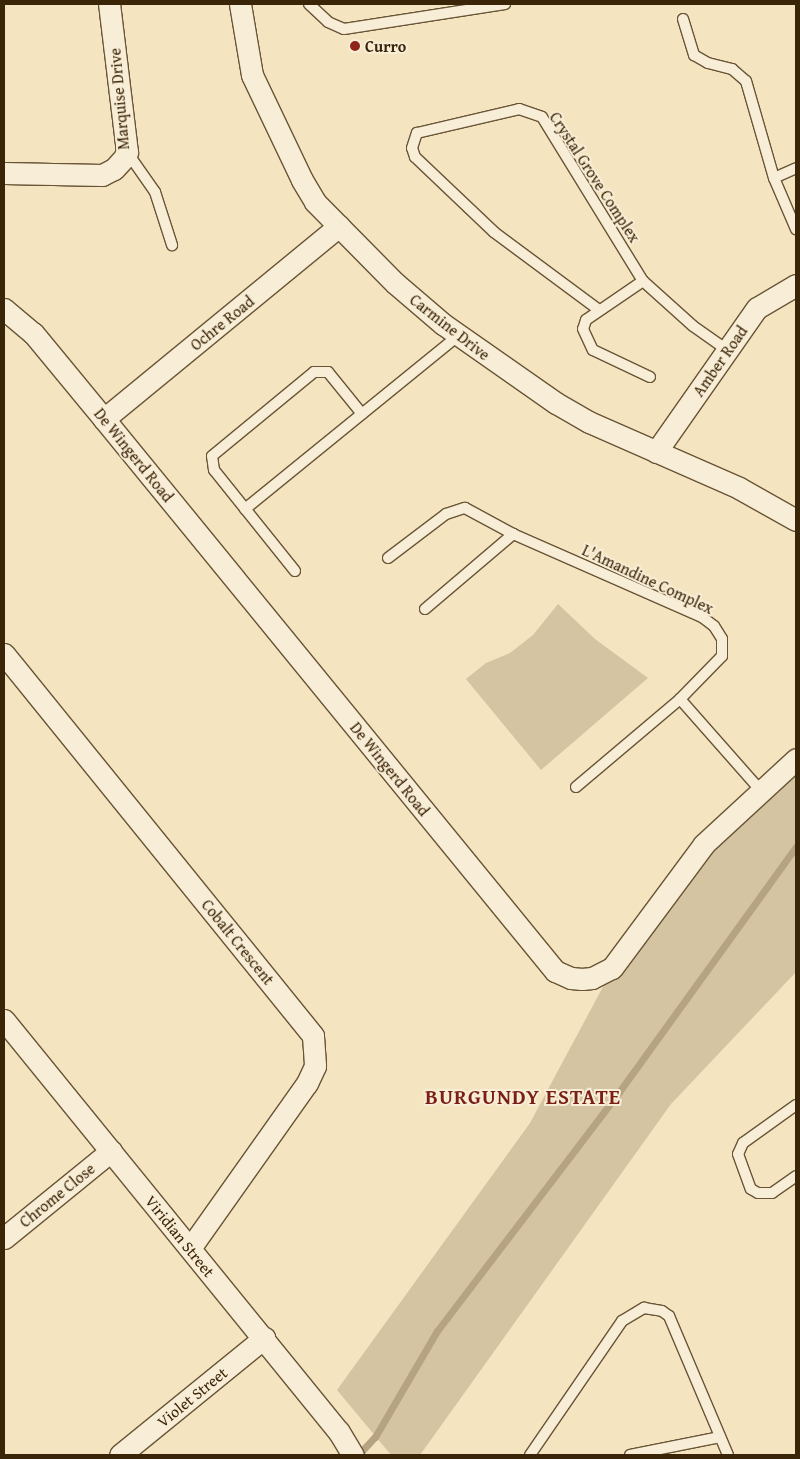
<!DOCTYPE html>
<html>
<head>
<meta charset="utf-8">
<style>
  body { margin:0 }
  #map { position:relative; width:800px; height:1459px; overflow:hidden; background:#f4e4c0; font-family:"Gentium Book Plus",serif }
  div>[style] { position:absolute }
  .green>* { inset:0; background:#d5c4a1 }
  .stream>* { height:7px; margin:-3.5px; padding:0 3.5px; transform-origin:3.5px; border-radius:3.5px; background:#b5a381 }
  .roads { filter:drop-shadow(1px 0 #695536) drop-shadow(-1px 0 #695536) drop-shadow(0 1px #695536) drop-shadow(0 -1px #695536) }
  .service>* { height:10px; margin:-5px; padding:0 5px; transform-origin:5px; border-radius:5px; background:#f8edd6 }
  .minor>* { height:21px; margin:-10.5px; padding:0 10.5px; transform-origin:10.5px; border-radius:10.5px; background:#f8edd6 }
  .dots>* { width:14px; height:14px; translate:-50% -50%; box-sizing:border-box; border:2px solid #f8edd6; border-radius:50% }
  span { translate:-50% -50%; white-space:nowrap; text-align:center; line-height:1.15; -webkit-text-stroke:4px #f8edd6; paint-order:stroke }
  .poi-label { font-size:16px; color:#3b2508; font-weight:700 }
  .left { translate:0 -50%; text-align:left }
  .street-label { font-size:16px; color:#3b2508 }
  .district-label { font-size:21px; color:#7a1f14; font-weight:700; letter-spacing:1px }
  .frame { position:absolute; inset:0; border:5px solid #3b2508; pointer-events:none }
</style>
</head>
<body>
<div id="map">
  <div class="green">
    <i style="clip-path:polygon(558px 604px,595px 639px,648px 678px,541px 770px,466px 679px,486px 663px,510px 653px,533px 635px)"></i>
    <i style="clip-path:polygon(796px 759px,796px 972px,671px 1104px,420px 1455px,391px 1455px,337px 1390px,530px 1123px,613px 968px,655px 911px)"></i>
  </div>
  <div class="stream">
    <i style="left:358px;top:1455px;width:25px;rotate:-47deg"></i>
    <i style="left:375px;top:1437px;width:123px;rotate:-59.7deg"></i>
    <i style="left:437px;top:1331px;width:300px;rotate:-52.7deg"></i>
    <i style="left:619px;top:1092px;width:302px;rotate:-54.2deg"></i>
  </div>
  <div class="roads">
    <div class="service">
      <i style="left:309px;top:4px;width:26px;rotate:43deg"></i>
      <i style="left:328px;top:22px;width:17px;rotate:24deg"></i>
      <i style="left:344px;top:29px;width:163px;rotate:-8.8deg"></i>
      <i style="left:683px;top:19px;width:38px;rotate:73deg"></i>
      <i style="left:694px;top:55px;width:16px;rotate:30deg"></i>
      <i style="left:708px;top:63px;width:25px;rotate:14deg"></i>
      <i style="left:732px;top:69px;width:18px;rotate:41deg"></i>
      <i style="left:746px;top:81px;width:101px;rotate:73.9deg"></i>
      <i style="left:774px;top:178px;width:56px;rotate:66.7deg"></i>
      <i style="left:127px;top:152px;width:49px;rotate:55deg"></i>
      <i style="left:155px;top:192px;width:56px;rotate:72.2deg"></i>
      <i style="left:774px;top:178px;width:24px;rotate:-24deg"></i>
      <i style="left:643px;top:281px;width:69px;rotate:145.6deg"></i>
      <i style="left:586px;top:320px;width:9px;rotate:108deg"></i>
      <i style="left:583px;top:329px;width:23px;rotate:65deg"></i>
      <i style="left:593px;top:350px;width:63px;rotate:25.3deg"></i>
      <i style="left:599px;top:310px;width:131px;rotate:-143.4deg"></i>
      <i style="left:494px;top:232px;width:109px;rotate:-136.5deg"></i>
      <i style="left:415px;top:157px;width:9px;rotate:-108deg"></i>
      <i style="left:412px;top:148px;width:16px;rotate:-72deg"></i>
      <i style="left:417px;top:133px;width:105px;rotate:-13.2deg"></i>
      <i style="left:519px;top:109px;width:24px;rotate:19deg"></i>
      <i style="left:542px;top:117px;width:193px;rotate:58.4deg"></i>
      <i style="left:643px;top:281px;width:67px;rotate:42deg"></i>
      <i style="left:693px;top:326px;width:42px;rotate:35.2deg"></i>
      <i style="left:245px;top:509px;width:276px;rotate:-39.1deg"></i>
      <i style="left:388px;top:558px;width:73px;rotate:-37.2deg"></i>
      <i style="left:446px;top:514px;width:20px;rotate:-18deg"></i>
      <i style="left:465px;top:508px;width:55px;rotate:28.4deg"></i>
      <i style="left:513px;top:534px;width:206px;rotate:23.7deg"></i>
      <i style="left:702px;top:617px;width:15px;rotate:37deg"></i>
      <i style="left:714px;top:626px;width:15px;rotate:58deg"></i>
      <i style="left:722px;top:639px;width:17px;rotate:90deg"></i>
      <i style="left:722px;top:656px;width:60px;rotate:134.3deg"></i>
      <i style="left:680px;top:699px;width:123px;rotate:48.6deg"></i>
      <i style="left:295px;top:571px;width:129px;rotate:-128.7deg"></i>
      <i style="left:214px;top:470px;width:14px;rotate:-98deg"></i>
      <i style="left:212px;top:456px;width:132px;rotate:-39.5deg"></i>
      <i style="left:314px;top:372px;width:14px"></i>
      <i style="left:328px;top:372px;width:54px;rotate:51deg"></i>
      <i style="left:425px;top:609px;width:116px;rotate:-40.4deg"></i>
      <i style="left:576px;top:787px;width:136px;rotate:-40.2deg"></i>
      <i style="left:796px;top:1105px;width:65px;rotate:144.4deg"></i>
      <i style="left:743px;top:1143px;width:12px;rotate:114deg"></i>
      <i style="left:738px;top:1154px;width:37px;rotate:70deg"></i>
      <i style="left:751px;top:1189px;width:8px;rotate:30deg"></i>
      <i style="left:758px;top:1193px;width:14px"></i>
      <i style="left:772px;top:1193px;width:29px;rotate:-35deg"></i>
      <i style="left:530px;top:1455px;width:163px;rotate:-55.5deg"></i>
      <i style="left:622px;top:1321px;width:26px;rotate:-31deg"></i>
      <i style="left:644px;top:1308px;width:18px;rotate:9deg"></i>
      <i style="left:662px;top:1311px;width:9px;rotate:36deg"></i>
      <i style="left:669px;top:1316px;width:151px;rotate:67deg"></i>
      <i style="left:630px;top:1455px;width:92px;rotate:-11.3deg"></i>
    </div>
    <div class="minor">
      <i style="left:240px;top:4px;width:72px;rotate:80.4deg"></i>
      <i style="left:252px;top:75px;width:116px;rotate:64.5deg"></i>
      <i style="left:302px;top:180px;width:26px;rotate:59deg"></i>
      <i style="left:315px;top:202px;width:114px;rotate:45.4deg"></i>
      <i style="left:395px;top:283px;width:63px;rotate:40.5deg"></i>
      <i style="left:443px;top:324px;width:138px;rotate:35deg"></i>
      <i style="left:556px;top:403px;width:38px;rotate:30deg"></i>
      <i style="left:589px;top:422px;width:164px;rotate:23.7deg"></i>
      <i style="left:739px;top:488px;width:65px;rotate:29.3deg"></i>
      <i style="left:4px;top:173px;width:98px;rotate:1.2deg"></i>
      <i style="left:102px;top:175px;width:13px;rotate:-27deg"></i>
      <i style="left:114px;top:169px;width:15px;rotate:-48deg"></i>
      <i style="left:124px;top:158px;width:7px;rotate:-63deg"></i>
      <i style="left:127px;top:152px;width:149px;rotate:-96.9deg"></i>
      <i style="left:4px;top:309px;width:38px;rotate:40deg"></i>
      <i style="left:33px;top:333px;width:112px;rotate:50.5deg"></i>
      <i style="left:104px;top:419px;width:713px;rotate:50.75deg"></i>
      <i style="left:555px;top:971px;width:17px;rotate:24deg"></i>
      <i style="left:571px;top:978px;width:11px;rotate:5deg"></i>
      <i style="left:582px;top:979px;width:10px;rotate:-6deg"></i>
      <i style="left:592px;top:978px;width:22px;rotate:-27deg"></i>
      <i style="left:612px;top:968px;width:154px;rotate:-53.4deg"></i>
      <i style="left:704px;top:844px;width:125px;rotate:-42.7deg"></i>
      <i style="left:104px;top:419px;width:304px;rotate:-39.4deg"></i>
      <i style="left:656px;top:452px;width:176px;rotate:-55deg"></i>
      <i style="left:757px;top:308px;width:45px;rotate:-30.5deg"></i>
      <i style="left:4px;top:654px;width:491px;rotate:51deg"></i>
      <i style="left:313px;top:1036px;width:30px;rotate:86deg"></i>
      <i style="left:315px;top:1066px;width:19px;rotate:115deg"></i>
      <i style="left:307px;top:1083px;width:202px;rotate:125.3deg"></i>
      <i style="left:4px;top:1020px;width:531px;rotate:50.89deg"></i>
      <i style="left:339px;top:1432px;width:27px;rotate:59deg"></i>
      <i style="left:4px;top:1238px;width:138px;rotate:-39.1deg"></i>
      <i style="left:120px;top:1455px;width:186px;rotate:-39.1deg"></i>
    </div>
  </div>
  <div class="dots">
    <i style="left:355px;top:46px;background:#8f2418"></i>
  </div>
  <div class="poi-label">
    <span class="left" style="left:365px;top:46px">Curro</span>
  </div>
  <div class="street-label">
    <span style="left:119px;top:99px;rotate:-95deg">Marquise Drive</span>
    <span style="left:595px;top:177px;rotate:57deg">Crystal Grove Complex</span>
    <span style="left:222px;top:323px;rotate:-39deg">Ochre Road</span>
    <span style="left:450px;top:327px;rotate:38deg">Carmine Drive</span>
    <span style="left:720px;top:361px;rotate:-55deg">Amber Road</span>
    <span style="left:134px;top:455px;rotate:51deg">De Wingerd Road</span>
    <span style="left:648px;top:579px;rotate:25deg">L'Amandine Complex</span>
    <span style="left:390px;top:769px;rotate:51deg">De Wingerd Road</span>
    <span style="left:238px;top:942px;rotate:51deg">Cobalt Crescent</span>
    <span style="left:57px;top:1195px;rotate:-39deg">Chrome Close</span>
    <span style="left:180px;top:1236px;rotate:51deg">Viridian Street</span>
    <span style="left:192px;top:1397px;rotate:-39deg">Violet Street</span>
  </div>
  <div class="district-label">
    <span style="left:523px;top:1097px">BURGUNDY ESTATE</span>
  </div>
  <div class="frame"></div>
</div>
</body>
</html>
